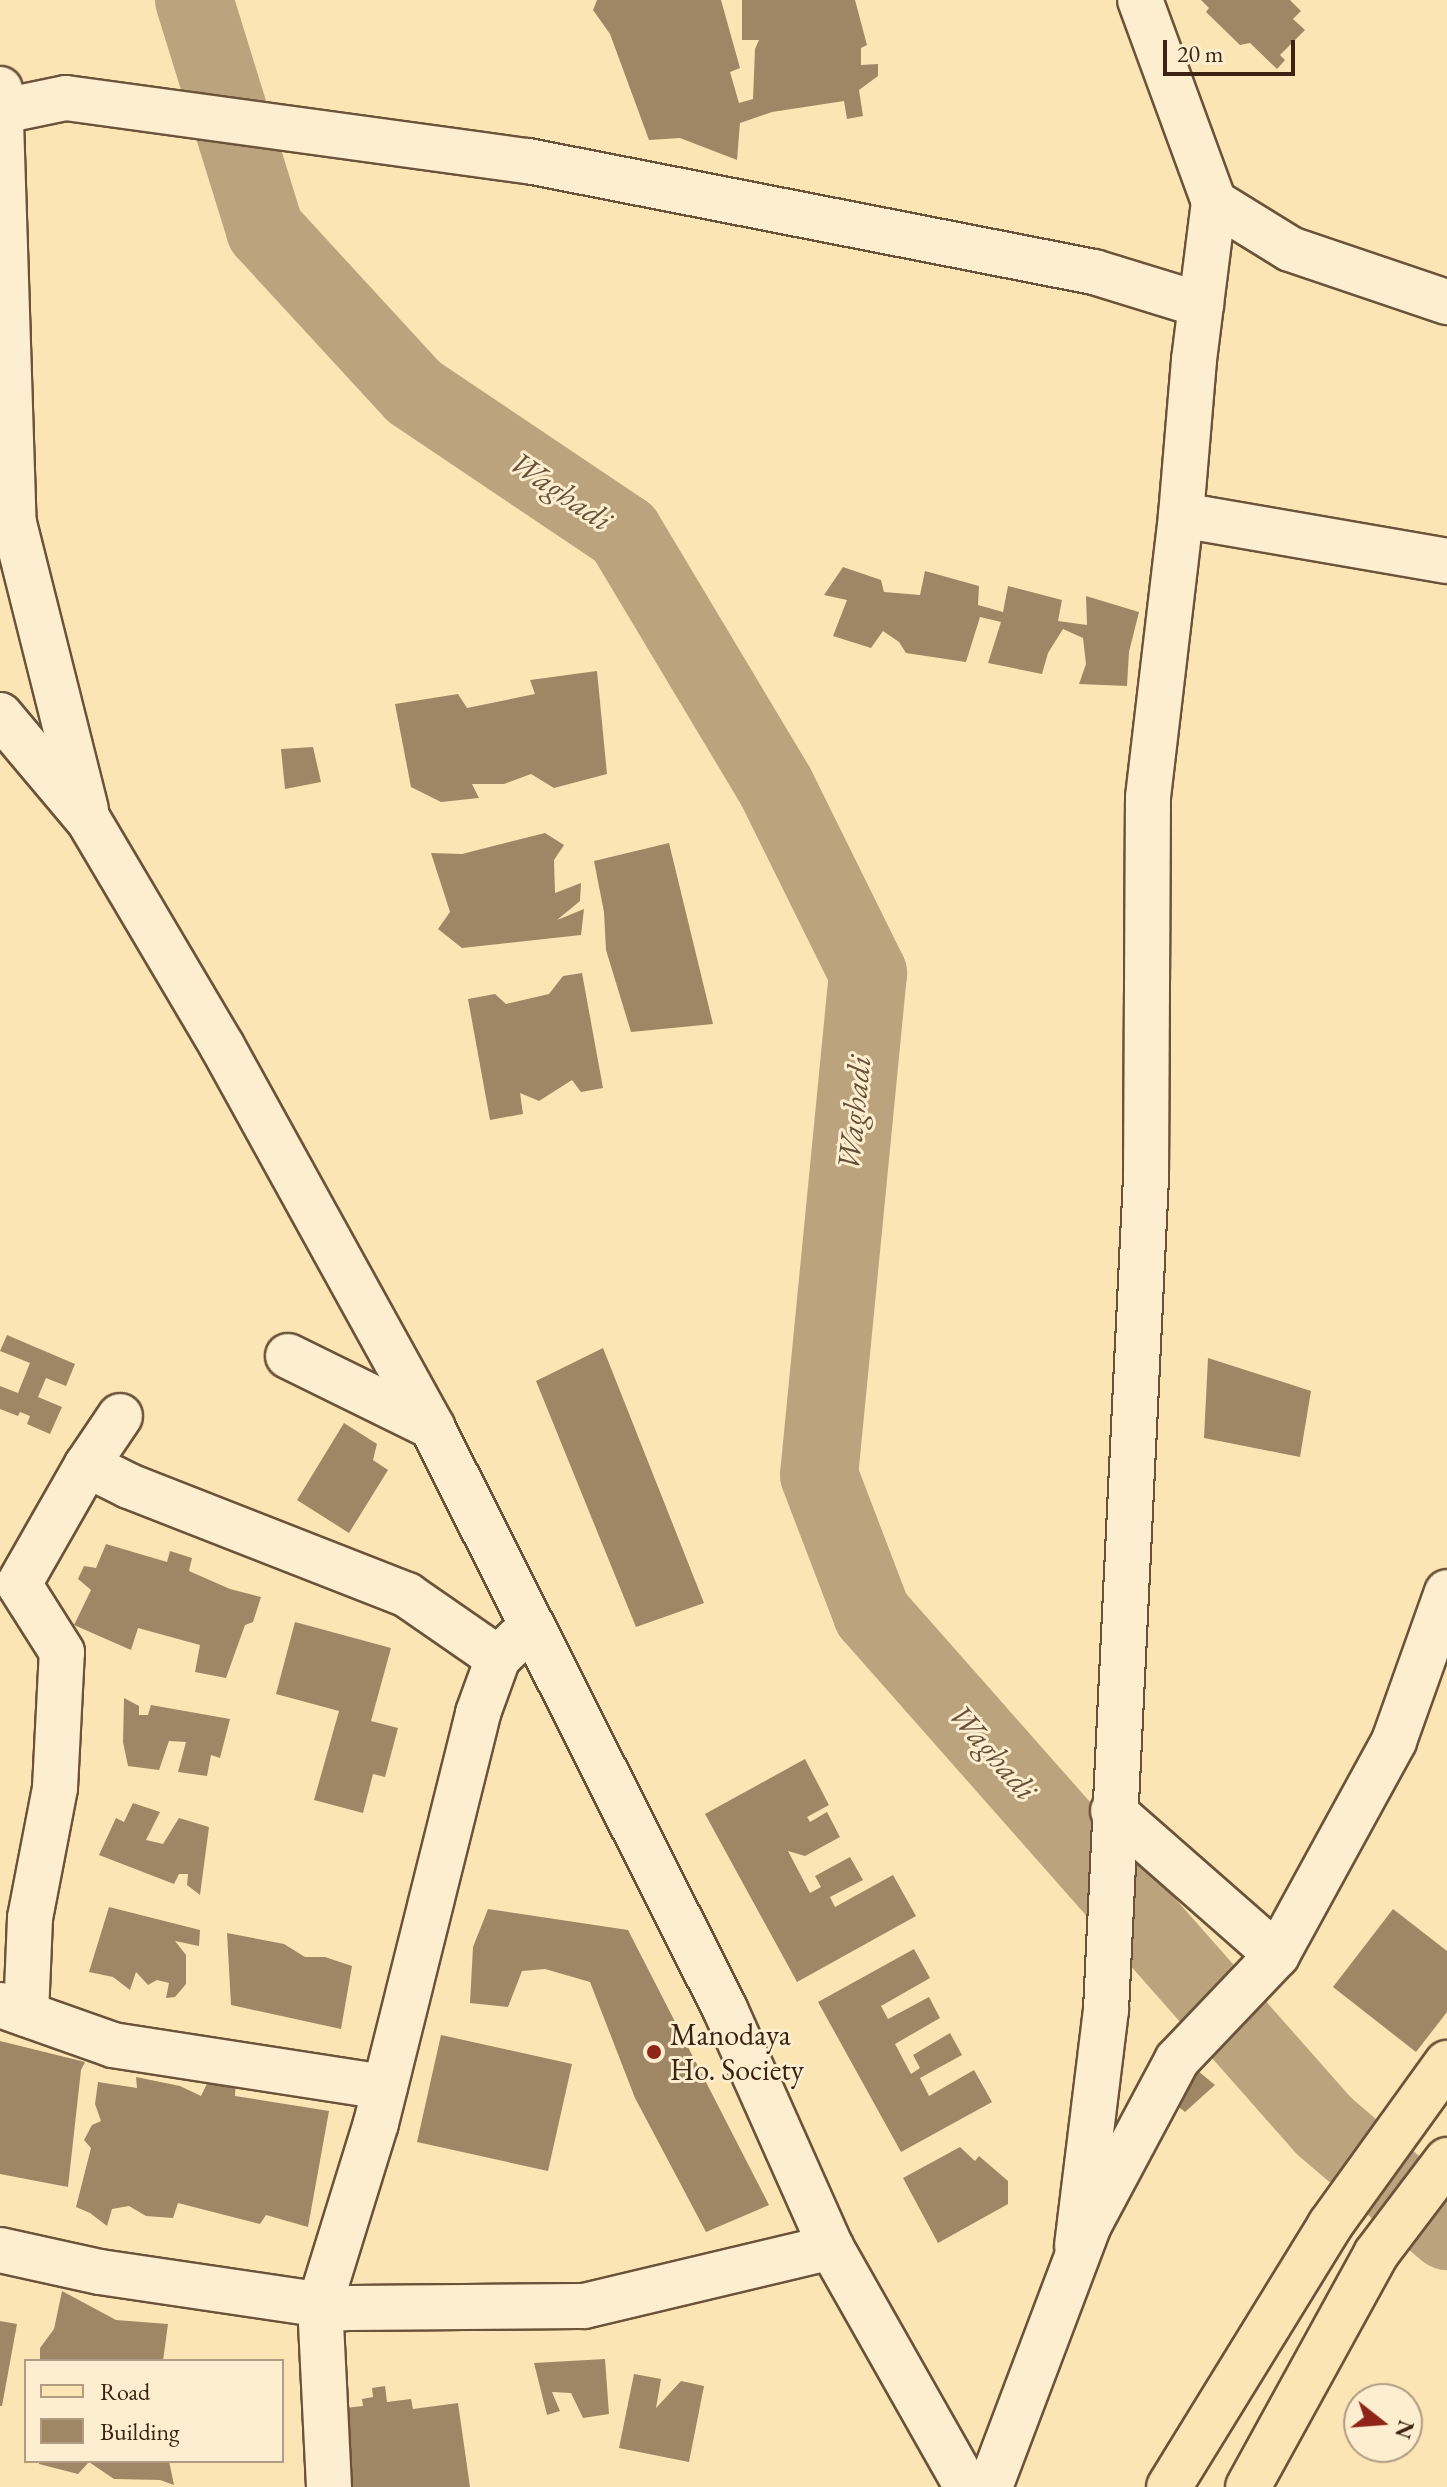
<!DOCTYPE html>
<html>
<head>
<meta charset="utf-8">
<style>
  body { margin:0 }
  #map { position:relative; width:1447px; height:2487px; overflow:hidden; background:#fbe5b4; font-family:"EB Garamond",serif }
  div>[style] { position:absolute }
  .river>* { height:78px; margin:-39px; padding:0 39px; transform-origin:39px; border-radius:39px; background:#baa37d }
  .building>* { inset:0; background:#9f8766 }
  .roads { filter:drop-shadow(2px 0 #6b533a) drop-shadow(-2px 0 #6b533a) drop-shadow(0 2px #6b533a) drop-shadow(0 -2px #6b533a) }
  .minor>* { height:44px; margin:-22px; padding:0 22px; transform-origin:22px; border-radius:22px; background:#fceece }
  .tertiary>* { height:44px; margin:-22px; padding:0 22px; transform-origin:22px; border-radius:22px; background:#fceece }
  .primary>* { height:44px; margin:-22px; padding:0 22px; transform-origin:22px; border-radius:22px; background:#fbe5b4 }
  .dots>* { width:22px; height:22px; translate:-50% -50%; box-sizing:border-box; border:4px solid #fceece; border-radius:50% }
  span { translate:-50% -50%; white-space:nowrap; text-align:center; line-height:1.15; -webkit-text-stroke:6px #fceece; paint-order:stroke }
  .poi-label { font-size:30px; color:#3b2212 }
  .left { translate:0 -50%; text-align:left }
  .water-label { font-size:32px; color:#674f37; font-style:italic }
  .legend { position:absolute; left:24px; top:2359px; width:260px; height:104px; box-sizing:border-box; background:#fceece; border:2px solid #af9c83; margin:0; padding:10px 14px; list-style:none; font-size:24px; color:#3b2212 }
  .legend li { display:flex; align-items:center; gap:16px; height:40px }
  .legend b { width:40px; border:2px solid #af9c83 }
  .north { position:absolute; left:1343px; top:2383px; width:80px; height:80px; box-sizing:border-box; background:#fceece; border:2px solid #af9c83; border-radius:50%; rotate:107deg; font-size:22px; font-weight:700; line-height:32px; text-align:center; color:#3b2212 }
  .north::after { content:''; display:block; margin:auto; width:28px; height:36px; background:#8f2418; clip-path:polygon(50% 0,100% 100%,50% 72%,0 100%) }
  .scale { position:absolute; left:1163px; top:40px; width:132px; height:36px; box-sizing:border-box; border:4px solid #3b2212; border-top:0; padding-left:10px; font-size:24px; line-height:28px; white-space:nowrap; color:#3b2212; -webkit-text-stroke:6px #fceece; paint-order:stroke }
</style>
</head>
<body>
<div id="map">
  <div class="river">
    <i style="left:194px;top:0;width:241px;rotate:72.8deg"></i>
    <i style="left:265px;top:230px;width:220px;rotate:47.4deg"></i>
    <i style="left:414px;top:392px;width:253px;rotate:33.9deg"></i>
    <i style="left:624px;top:533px;width:296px;rotate:59.1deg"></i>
    <i style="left:776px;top:787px;width:208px;rotate:63.7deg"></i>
    <i style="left:868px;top:973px;width:504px;rotate:95.57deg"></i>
    <i style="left:819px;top:1475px;width:149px;rotate:69.1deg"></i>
    <i style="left:872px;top:1614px;width:683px;rotate:48.56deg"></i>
    <i style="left:1324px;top:2126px;width:162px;rotate:40.5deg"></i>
  </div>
  <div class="building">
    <i style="clip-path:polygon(597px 0,721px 0,740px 68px,730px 72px,739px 103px,753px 99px,755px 49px,759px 40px,742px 40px,742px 0,855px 0,867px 45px,861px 48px,861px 65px,878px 64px,878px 76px,859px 90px,863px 116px,847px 119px,844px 101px,772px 112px,740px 123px,737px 160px,680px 138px,649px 140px,610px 34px,593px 10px)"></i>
    <i style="clip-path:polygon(1201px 0,1290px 0,1301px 11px,1293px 19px,1305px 30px,1280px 55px,1285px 60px,1277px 69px,1250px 43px,1240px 45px,1206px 12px,1209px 8px)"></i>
    <i style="clip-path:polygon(843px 567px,881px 580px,884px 592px,920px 595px,925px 571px,979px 586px,978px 605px,1003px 612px,1008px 586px,1062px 600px,1058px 621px,1087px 625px,1086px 596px,1139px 612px,1129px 652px,1127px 686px,1079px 684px,1086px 664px,1083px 638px,1063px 629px,1048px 653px,1042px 674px,988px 663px,1001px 622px,980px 617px,966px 662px,906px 653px,899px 642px,883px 631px,871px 648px,833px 636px,847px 600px,824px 595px)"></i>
    <i style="clip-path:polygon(597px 671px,607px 774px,554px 788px,531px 774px,504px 784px,472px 784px,479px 798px,441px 802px,411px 787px,395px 704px,458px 694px,467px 708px,535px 694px,530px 680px)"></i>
    <i style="clip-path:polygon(313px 747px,321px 782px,285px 789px,281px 749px)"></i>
    <i style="clip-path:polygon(545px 833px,564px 845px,554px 860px,555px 893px,581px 883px,580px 901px,557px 920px,584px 909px,581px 935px,462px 948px,438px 929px,450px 912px,431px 853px,462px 854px)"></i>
    <i style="clip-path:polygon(669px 843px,713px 1024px,631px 1032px,606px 950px,604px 912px,594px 861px)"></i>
    <i style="clip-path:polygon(582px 973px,603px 1088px,581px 1092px,572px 1080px,539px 1101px,520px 1093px,523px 1114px,490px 1120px,468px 999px,495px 994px,506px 1004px,549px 994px,563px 976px)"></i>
    <i style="clip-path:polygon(7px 1335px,75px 1364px,66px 1386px,46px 1378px,38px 1397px,62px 1407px,50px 1434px,27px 1424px,30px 1416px,20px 1412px,18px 1416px,0 1409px,0 1386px,18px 1393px,30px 1363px,0 1351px)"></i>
    <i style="clip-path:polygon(603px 1348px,704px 1603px,636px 1627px,536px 1381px)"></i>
    <i style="clip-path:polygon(1208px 1358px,1311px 1391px,1300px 1457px,1204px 1438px)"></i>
    <i style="clip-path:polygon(344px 1423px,377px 1444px,373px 1460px,388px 1470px,349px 1533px,297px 1500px)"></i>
    <i style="clip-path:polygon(106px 1544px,167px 1562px,170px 1551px,192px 1558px,189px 1571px,230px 1589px,261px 1597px,253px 1622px,245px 1625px,226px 1678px,195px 1672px,200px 1645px,138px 1628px,131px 1650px,74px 1625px,91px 1590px,78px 1579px,84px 1566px,96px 1568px)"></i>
    <i style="clip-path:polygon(295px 1622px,391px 1648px,371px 1721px,398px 1728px,385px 1777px,373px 1774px,363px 1813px,314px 1800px,339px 1711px,276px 1694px)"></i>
    <i style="clip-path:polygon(124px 1698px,139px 1706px,139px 1715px,148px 1715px,151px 1705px,230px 1719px,220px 1758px,211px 1755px,207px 1776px,178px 1772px,186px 1742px,169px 1741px,159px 1770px,128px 1766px,123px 1742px)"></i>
    <i style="clip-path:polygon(805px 1759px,829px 1805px,807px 1817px,810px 1822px,827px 1812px,840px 1837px,805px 1856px,788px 1851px,810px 1893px,821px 1887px,815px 1876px,850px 1857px,863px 1880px,830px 1897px,835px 1907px,893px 1875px,916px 1916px,797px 1982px,705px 1814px)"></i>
    <i style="clip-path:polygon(133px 1803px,160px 1812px,146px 1840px,163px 1844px,179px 1818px,209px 1827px,200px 1895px,187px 1885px,188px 1874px,179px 1874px,174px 1884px,99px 1855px,116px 1818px,124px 1822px)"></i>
    <i style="clip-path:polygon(109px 1907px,200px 1930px,199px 1946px,175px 1941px,186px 1955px,186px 1984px,175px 1997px,166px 1998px,169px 1983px,157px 1980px,148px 1985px,136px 1972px,130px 1990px,113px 1977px,89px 1972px)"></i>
    <i style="clip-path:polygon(488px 1909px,628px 1930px,769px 2205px,706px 2232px,635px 2098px,590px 1982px,545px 1969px,522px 1971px,508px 2007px,470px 2003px,473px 1947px)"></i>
    <i style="clip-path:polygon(1393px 1909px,1447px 1951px,1447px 2012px,1416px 2052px,1333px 1987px)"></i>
    <i style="clip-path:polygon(227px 1933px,284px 1944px,305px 1957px,325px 1957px,352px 1966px,341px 2029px,231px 2005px)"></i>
    <i style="clip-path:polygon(914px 1949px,930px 1978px,881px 2006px,888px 2019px,929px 1997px,940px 2018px,895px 2044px,911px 2074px,920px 2068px,913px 2055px,950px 2033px,962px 2055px,920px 2078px,929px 2096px,974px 2070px,992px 2102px,901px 2152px,818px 2002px)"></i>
    <i style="clip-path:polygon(441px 2035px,572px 2064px,548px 2171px,417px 2142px)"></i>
    <i style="clip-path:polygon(0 2041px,85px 2062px,81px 2070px,68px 2187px,0 2174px)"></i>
    <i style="clip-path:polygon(214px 2069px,236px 2073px,235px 2096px,329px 2111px,308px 2227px,266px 2215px,260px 2224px,178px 2203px,173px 2218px,146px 2216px,129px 2206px,112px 2209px,107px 2226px,90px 2213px,76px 2207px,91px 2148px,84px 2140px,92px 2125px,101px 2121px,95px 2104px,98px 2082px,137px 2088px,136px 2077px,180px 2086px,201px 2096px)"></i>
    <i style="clip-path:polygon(1198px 2071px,1215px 2085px,1185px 2112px,1170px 2100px)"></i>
    <i style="clip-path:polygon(960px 2147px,975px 2161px,979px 2156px,1008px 2181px,1008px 2204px,938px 2243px,903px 2178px)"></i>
    <i style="clip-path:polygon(62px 2291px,116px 2320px,168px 2324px,163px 2361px,40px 2361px,40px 2348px,54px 2329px)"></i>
    <i style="clip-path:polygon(0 2321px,17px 2324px,2px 2406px,0 2406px)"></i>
    <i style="clip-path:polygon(605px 2359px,609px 2414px,583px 2418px,571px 2393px,552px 2392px,560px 2411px,547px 2415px,534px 2363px)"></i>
    <i style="clip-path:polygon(634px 2374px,661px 2379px,656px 2408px,681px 2381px,704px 2386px,689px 2462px,619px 2448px)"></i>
    <i style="clip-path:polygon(385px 2386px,387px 2402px,411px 2399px,413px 2409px,458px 2403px,470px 2487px,338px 2487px,331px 2434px,348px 2432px,345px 2408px,363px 2406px,362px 2399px,373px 2397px,372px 2388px)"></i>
    <i style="clip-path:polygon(39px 2461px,169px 2461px,174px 2485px,160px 2480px,114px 2479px,89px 2462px,78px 2474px,39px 2464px)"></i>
  </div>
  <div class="roads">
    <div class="minor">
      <i style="left:3px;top:111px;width:64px;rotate:-11.7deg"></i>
      <i style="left:66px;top:98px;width:466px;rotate:7.8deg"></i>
      <i style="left:528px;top:161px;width:577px;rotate:11.1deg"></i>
      <i style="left:1094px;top:272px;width:112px;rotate:17.1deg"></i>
      <i style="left:1214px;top:202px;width:89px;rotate:31.7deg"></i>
      <i style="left:1290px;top:249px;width:166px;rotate:18.7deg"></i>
      <i style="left:1181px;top:515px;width:270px;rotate:9.8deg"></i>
      <i style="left:288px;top:1356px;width:161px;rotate:26.2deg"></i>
      <i style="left:87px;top:1465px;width:59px;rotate:-56deg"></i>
      <i style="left:1113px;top:1811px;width:218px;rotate:41.3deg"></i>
      <i style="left:0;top:2005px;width:120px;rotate:19.5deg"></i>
      <i style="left:113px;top:2045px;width:275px;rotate:8.8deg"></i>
      <i style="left:26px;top:2014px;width:96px;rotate:-87.6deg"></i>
      <i style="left:30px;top:1918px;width:132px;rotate:-79.1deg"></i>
      <i style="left:55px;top:1788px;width:136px;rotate:-87.1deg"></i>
      <i style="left:62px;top:1652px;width:80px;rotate:-122.3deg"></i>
      <i style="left:19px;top:1584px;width:137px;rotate:-60.3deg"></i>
      <i style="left:87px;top:1465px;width:47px;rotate:26.6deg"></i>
      <i style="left:129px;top:1486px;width:299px;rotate:21.4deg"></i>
      <i style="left:407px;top:1595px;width:111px;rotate:34.7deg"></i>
      <i style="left:1077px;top:2246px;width:238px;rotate:-83deg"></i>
      <i style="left:1106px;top:2010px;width:833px;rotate:-87.25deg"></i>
      <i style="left:1146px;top:1178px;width:381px;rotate:-89.7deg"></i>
      <i style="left:1148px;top:797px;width:284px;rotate:-83.3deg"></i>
      <i style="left:1181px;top:515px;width:156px;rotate:-85.2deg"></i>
      <i style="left:1194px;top:360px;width:159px;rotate:-82.8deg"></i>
      <i style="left:1214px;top:202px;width:215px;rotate:-110.1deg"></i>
      <i style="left:0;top:2250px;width:102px;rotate:12.4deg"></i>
      <i style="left:100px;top:2272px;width:248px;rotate:8.4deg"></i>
      <i style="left:345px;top:2308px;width:239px;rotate:-0.5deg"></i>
      <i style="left:584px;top:2306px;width:254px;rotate:-13.4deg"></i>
      <i style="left:329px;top:2487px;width:183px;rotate:-92.8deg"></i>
      <i style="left:320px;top:2304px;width:189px;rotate:-72.8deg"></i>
      <i style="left:376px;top:2123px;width:422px;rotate:-76deg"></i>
      <i style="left:478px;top:1713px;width:59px;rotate:-70deg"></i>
      <i style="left:498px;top:1658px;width:28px;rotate:-44deg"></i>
    </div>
    <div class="tertiary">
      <i style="left:0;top:89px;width:434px;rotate:88.2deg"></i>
      <i style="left:14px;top:523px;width:295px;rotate:75.9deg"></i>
      <i style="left:0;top:715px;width:138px;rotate:50deg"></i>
      <i style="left:89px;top:821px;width:261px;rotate:59.4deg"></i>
      <i style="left:222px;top:1046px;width:435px;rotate:61.1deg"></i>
      <i style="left:432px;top:1427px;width:652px;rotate:63.28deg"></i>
      <i style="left:725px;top:2009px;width:261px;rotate:66deg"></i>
      <i style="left:831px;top:2247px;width:276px;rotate:60.5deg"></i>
      <i style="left:990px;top:2487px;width:280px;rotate:-69.3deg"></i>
      <i style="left:1089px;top:2225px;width:187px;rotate:-61.9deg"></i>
      <i style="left:1177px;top:2060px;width:145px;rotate:-46.4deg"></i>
      <i style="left:1277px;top:1955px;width:244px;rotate:-61.3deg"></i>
      <i style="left:1394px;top:1741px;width:158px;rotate:-70.4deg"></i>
    </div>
    <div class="primary">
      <i style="left:1169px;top:2487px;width:308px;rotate:-58.4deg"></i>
      <i style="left:1330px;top:2225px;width:200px;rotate:-54.2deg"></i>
      <i style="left:1248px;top:2487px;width:266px;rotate:-61.2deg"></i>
      <i style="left:1376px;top:2254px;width:118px;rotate:-52.9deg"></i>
    </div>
  </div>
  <div class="dots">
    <i style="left:654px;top:2052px;background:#8f2418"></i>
  </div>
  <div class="poi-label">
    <span class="left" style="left:670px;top:2052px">Manodaya<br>Ho. Society</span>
  </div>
  <div class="water-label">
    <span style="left:561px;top:491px;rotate:34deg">Waghadi</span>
    <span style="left:854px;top:1113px;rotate:-84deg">Waghadi</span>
    <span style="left:993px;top:1752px;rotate:49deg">Waghadi</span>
  </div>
  <ul class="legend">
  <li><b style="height:10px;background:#fbe5b4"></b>Road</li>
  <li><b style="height:22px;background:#9f8766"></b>Building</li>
  </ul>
  <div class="north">N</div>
  <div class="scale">20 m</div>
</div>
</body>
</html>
